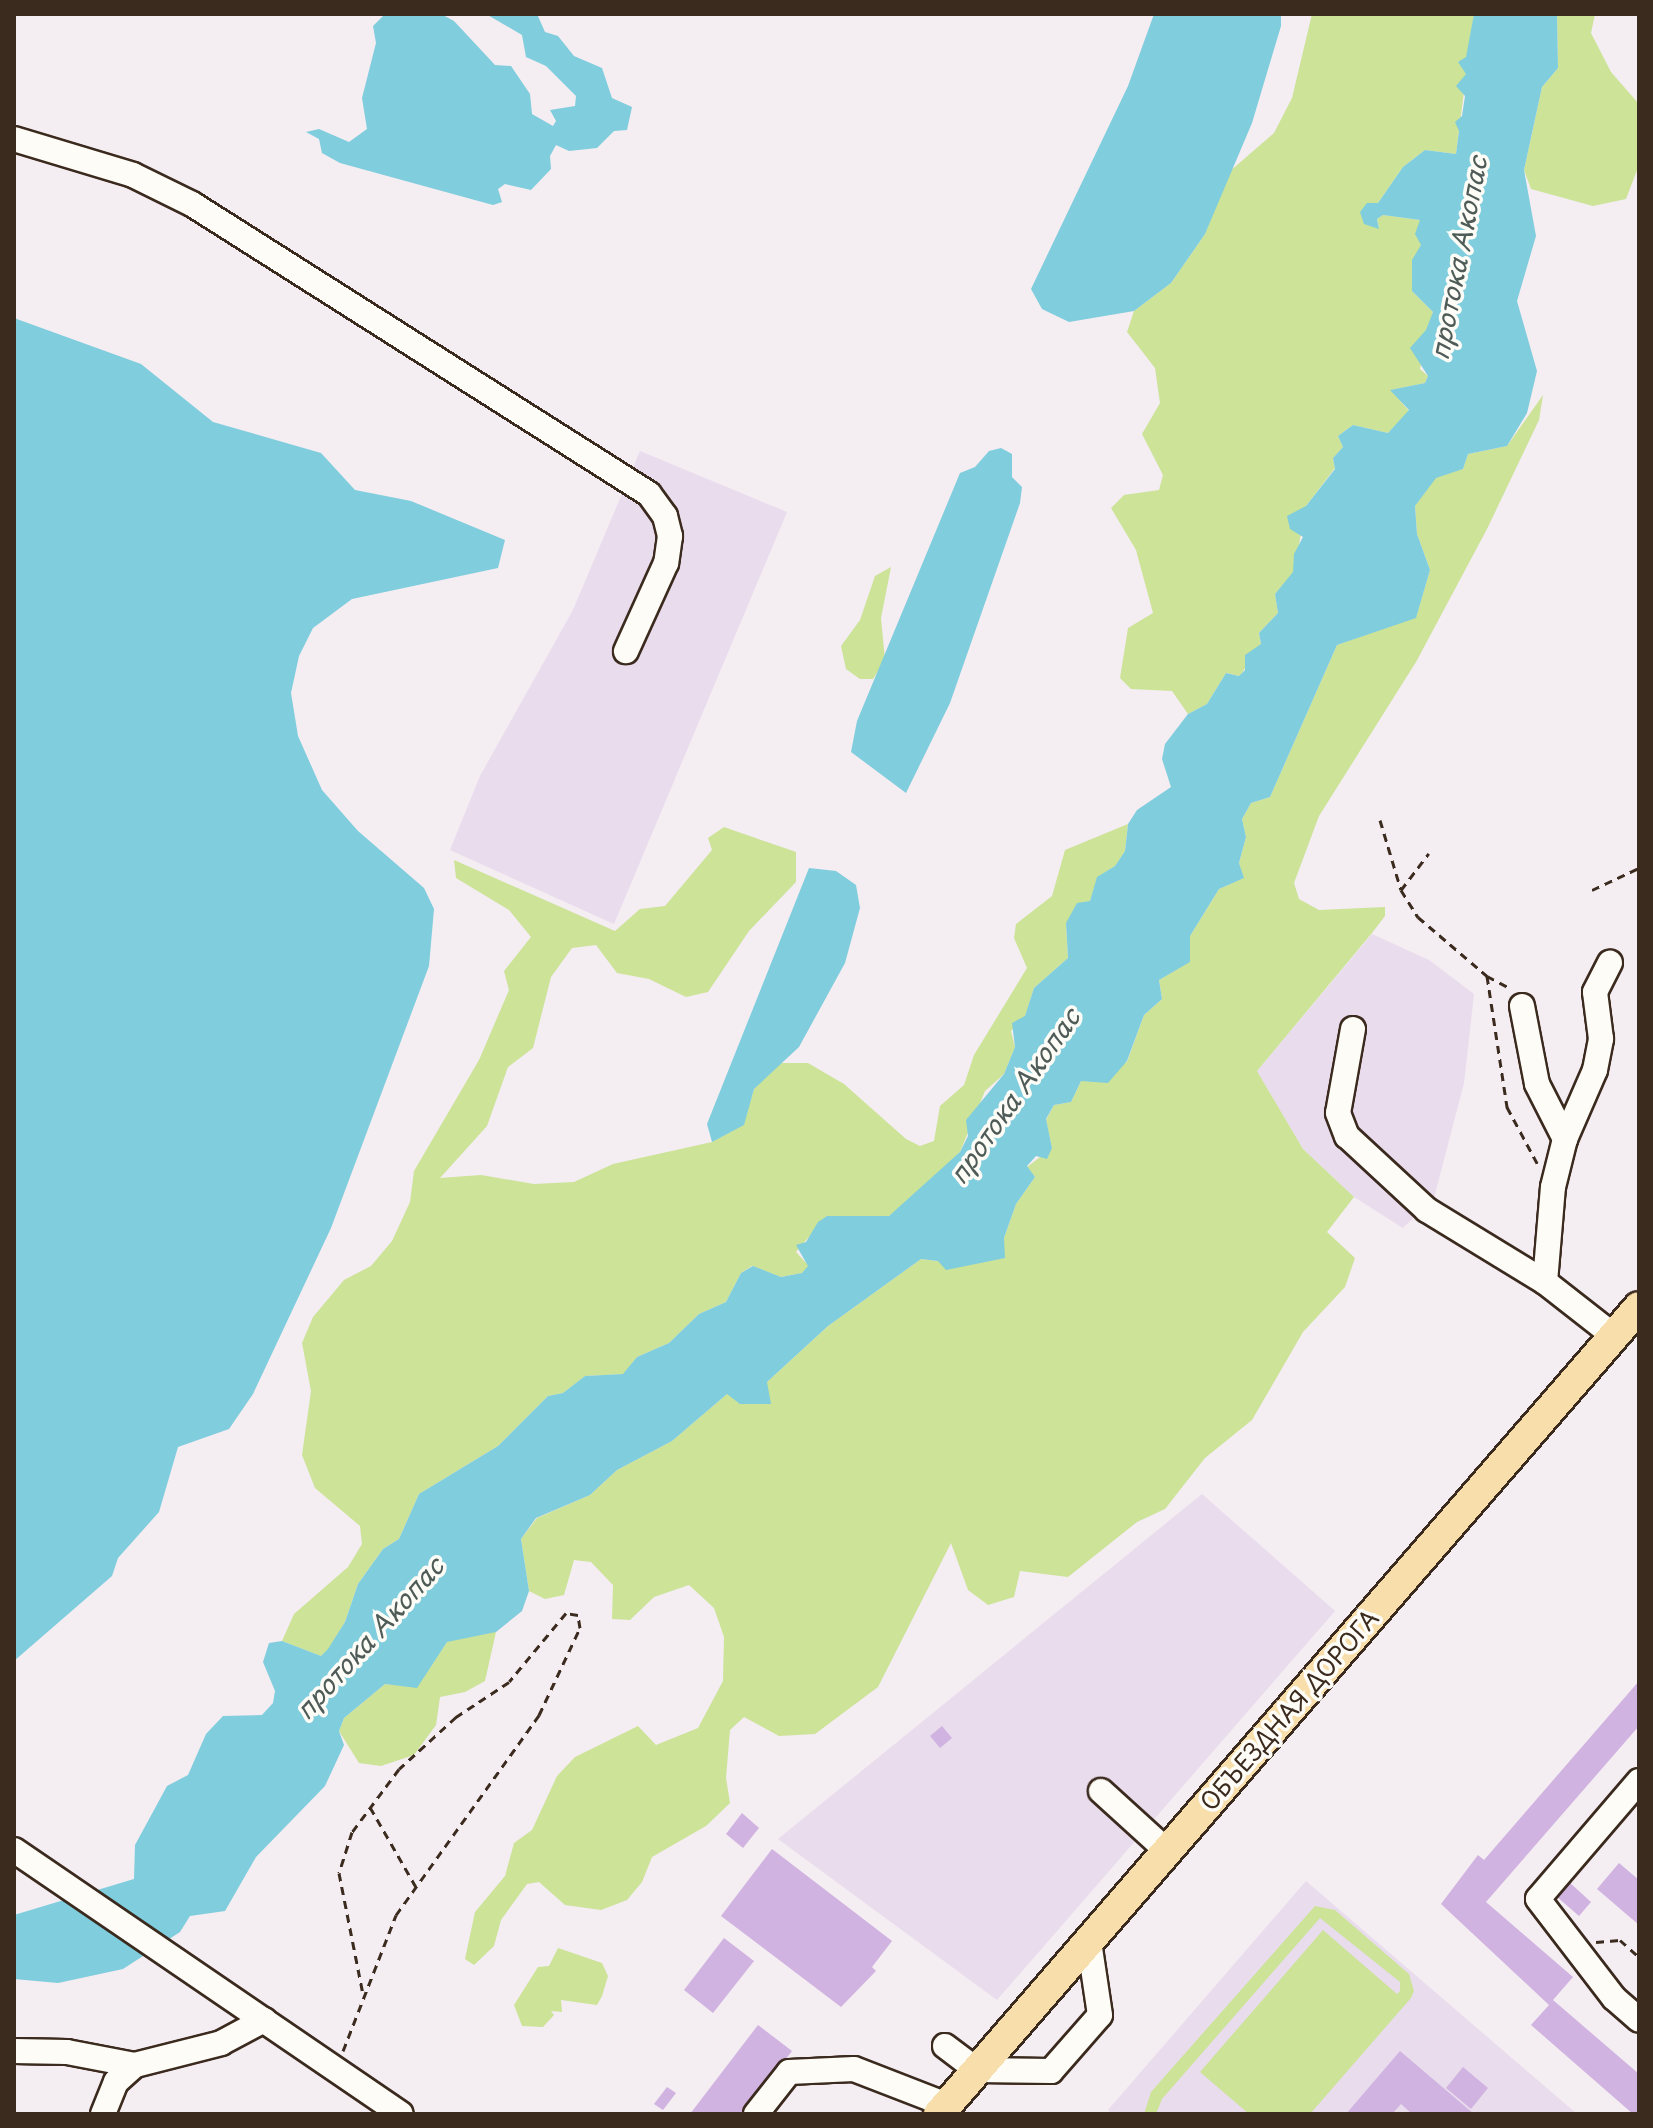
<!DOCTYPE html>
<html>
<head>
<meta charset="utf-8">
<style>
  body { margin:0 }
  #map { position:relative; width:1653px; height:2128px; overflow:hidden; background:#f4edf2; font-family:"Playpen Sans",sans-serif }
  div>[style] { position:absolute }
  .built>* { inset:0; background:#e9dced }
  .green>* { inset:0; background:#cce398 }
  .water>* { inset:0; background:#7fcddd }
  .building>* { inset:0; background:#d0b3e0 }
  .path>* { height:3px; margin-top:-1.5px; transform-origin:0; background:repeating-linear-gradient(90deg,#3b2a1e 0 8px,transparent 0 14px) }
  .roads { filter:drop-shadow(2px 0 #3b2a1e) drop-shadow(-2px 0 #3b2a1e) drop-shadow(0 2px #3b2a1e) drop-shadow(0 -2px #3b2a1e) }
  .minor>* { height:24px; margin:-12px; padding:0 12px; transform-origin:12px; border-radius:12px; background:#fdfcf7 }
  .major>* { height:30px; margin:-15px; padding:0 15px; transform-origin:15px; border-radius:15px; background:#f8deab }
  span { translate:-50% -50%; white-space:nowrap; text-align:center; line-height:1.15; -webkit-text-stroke:7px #fdfcf7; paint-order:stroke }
  .street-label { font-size:24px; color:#3b2a1e }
  .water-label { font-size:26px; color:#4f5b57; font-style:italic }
  .frame { position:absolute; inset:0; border:16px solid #3b2a1e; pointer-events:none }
</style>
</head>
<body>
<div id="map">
  <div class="built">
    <i style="clip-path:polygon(640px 451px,787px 512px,614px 924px,450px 850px,480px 776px,573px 610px)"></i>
    <i style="clip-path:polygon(1372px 934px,1429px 960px,1474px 994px,1464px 1083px,1434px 1198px,1403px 1228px,1354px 1197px,1303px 1149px,1257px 1071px)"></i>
    <i style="clip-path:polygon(1202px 1494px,1335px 1611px,997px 2000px,778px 1839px)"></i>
    <i style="clip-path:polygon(1306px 1881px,1577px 2114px,1112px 2114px,1108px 2110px)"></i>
  </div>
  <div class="green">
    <i style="clip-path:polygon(1312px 14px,1474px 14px,1456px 154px,1425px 150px,1403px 167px,1378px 203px,1367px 203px,1379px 228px,1377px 219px,1383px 215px,1420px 220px,1422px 245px,1412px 291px,1433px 312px,1420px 369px,1428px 376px,1425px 383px,1391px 390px,1409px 411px,1388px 433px,1353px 425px,1338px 436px,1343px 447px,1333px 458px,1335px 468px,1306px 506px,1294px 572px,1275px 594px,1278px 613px,1259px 633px,1261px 644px,1240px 676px,1226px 673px,1207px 704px,1188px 714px,1172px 691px,1131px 689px,1120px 678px,1128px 628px,1153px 613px,1136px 550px,1111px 508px,1124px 495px,1159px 490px,1163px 475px,1142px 434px,1160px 403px,1155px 368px,1127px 332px,1134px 311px,1171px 283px,1205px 234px,1229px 172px,1274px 133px,1292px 98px)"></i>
    <i style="clip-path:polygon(1557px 14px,1595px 14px,1591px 33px,1611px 72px,1639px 104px,1639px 165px,1626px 199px,1593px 206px,1531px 189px,1524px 170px,1542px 87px,1558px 68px)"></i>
    <i style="clip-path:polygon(1543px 395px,1539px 420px,1487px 529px,1416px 662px,1319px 816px,1294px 883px,1299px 899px,1319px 910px,1385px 907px,1385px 916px,1372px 933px,1257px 1071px,1303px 1149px,1354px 1197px,1327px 1232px,1355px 1258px,1345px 1287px,1303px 1332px,1252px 1420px,1205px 1458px,1165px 1509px,1137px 1522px,1068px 1577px,1020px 1571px,1014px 1597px,988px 1605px,968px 1590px,951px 1543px,878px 1687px,815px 1734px,779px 1736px,744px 1717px,730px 1730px,726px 1778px,730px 1803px,706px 1826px,652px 1857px,642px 1882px,627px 1900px,601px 1910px,565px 1905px,539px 1882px,527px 1884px,501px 1920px,494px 1946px,474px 1965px,465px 1959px,475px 1912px,505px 1876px,514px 1843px,532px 1830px,557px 1776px,575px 1757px,638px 1726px,656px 1745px,698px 1728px,723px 1681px,724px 1637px,714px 1608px,689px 1585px,654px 1597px,630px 1620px,612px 1619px,613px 1585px,591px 1562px,574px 1560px,564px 1595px,545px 1599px,529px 1591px,521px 1539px,537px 1518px,590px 1495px,617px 1470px,672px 1441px,727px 1394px,767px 1382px,828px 1326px,921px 1259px,938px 1261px,1004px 1238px,1016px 1204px,1035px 1177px,1027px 1167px,1052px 1148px,1046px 1120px,1054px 1105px,1071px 1102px,1081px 1081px,1127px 1062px,1144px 1015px,1162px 999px,1159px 980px,1189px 962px,1190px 936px,1219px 889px,1243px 878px,1239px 863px,1246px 837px,1242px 819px,1251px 803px,1270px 797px,1337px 645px,1416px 617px,1430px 570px,1417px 534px,1415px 506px,1436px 477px,1463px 469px,1468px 454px,1507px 446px)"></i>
    <i style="clip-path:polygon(891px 567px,881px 618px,885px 660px,873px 679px,860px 679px,846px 669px,841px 646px,860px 620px,875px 576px)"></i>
    <i style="clip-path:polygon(1128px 824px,1125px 851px,1115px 866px,1098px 877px,1090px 901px,1066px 923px,1068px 958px,1034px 988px,1025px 1017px,1011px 1031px,1015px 1047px,1004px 1074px,985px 1091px,960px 1152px,923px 1190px,889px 1216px,827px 1216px,796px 1252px,809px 1266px,802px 1273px,781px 1277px,752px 1266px,741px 1273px,726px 1302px,699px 1314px,669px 1343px,637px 1357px,624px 1374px,585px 1376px,563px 1393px,548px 1396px,498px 1446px,419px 1494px,399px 1539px,383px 1549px,358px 1584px,345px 1622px,329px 1649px,321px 1656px,282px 1641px,294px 1614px,348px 1567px,362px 1544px,360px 1526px,315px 1488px,302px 1455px,311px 1391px,302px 1343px,313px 1317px,344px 1280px,371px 1266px,392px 1241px,410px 1202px,414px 1171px,479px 1060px,509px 990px,504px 971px,531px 937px,509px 910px,456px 878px,454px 860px,615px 931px,640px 909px,665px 906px,712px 850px,708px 838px,724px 827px,796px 852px,796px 882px,749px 931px,708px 992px,686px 997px,649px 979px,617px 973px,596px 945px,572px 948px,551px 977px,533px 1048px,508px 1067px,487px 1126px,440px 1178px,481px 1175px,534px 1184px,574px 1182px,613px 1164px,712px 1142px,743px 1125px,754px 1089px,777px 1063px,808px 1063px,844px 1084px,906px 1139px,920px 1146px,934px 1141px,940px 1106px,964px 1085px,974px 1055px,1027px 968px,1014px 938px,1016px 924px,1052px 896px,1065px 850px)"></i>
    <i style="clip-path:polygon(481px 1632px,496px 1632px,485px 1681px,465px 1692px,440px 1697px,436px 1725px,414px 1755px,381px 1766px,359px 1763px,339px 1731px,344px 1718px,385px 1684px,417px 1687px,447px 1642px)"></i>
    <i style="clip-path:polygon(1315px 1906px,1335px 1910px,1409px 1974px,1414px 1991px,1411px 1998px,1310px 2114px,1249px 2114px,1200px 2072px,1323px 1930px,1397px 1994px,1400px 1991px,1400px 1982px,1320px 1918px,1162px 2099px,1156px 2114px,1144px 2114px,1151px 2092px)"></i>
    <i style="clip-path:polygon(558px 1948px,602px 1963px,608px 1976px,602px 1996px,597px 2005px,561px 2000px,562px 2012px,551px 2011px,554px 2015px,543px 2027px,522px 2026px,514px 2005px,538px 1967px,549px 1966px)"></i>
  </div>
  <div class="water">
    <i style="clip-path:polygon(385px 14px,441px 14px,454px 21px,495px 65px,511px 66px,530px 94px,532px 114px,553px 126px,556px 121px,550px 110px,575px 106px,576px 96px,546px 66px,526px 57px,522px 35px,486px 14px,537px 14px,545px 32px,558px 36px,574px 56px,602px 68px,612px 98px,632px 107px,627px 130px,614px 131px,597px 148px,569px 151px,556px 145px,550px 156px,551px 169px,531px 190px,505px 184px,498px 189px,502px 202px,493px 205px,340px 163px,322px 153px,319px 139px,306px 132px,319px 129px,349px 142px,367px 129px,362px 98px,376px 43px,373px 26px)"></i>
    <i style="clip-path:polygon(1154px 14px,1281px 14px,1281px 26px,1252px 123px,1205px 234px,1171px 283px,1134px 311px,1069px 322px,1042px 309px,1031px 289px,1128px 86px)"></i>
    <i style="clip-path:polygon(1474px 14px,1557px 14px,1558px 68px,1542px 87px,1524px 170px,1536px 236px,1517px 301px,1537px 371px,1527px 413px,1507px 446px,1468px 454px,1463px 469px,1436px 478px,1415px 506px,1417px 534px,1430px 570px,1416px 618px,1337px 645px,1270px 797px,1251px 803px,1242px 819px,1246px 837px,1239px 863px,1244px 878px,1219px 889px,1190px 936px,1190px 962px,1159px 980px,1162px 999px,1144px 1015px,1127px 1061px,1108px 1083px,1081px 1081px,1071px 1102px,1054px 1105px,1046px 1119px,1052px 1148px,1047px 1159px,1036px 1156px,1027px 1166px,1035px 1177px,1016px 1204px,1004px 1238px,1005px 1258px,946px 1270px,938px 1261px,921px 1259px,828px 1326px,767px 1382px,771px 1404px,740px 1404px,727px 1394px,672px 1441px,617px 1470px,590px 1495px,536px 1518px,521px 1539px,529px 1591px,522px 1611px,496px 1632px,447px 1642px,417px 1688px,385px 1684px,344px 1718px,339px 1731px,344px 1745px,325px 1786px,256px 1857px,225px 1911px,190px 1916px,180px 1932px,123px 1969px,58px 1983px,14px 1979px,14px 1915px,134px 1879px,135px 1845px,167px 1786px,188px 1775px,206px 1734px,223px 1716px,262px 1715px,273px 1703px,275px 1691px,263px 1662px,269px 1643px,282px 1641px,321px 1656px,328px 1649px,345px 1622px,358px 1584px,383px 1549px,399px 1539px,419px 1494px,498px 1446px,548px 1396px,563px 1393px,585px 1376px,623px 1374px,637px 1357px,669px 1343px,699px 1314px,726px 1302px,741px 1273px,753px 1266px,781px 1277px,802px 1273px,808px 1266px,796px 1245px,806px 1242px,818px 1222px,827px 1216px,889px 1216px,960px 1152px,968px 1136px,966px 1120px,1004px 1074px,1015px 1047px,1012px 1023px,1025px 1016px,1034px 988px,1068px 958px,1066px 923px,1077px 903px,1090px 901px,1097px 877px,1115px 866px,1125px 851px,1128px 824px,1137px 810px,1171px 787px,1162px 759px,1165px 744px,1188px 714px,1207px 704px,1226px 673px,1239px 676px,1245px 670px,1245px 655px,1261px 644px,1259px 633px,1278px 613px,1275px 594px,1293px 572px,1294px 554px,1303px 537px,1290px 529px,1287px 516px,1306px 506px,1335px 469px,1333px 458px,1343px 447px,1338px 436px,1353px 425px,1388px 433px,1409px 410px,1390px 390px,1425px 383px,1428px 376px,1410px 348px,1426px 330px,1433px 312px,1412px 291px,1412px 260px,1421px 245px,1415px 234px,1420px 220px,1383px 215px,1377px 219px,1379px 229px,1364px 224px,1360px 212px,1367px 203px,1378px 203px,1403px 167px,1425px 150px,1456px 154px,1459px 131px,1455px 122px,1462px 116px,1465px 96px,1456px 86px,1466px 74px,1458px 62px,1466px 57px)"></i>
    <i style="clip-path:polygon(14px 318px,141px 364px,213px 422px,321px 453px,355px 490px,411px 501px,505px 540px,498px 568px,352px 599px,313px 628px,299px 656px,291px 693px,298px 736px,322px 790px,358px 831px,424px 888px,434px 909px,429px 966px,331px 1228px,253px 1394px,229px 1429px,178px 1447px,159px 1512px,118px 1558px,112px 1576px,14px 1661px)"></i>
    <i style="clip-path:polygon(1001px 448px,1012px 454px,1012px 477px,1022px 487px,1020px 503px,950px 703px,906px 793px,851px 752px,857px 721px,960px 473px,975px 467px,989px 451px)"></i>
    <i style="clip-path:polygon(809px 868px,836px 871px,856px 885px,860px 908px,845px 963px,799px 1047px,754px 1089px,744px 1125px,712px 1142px,707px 1124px)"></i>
  </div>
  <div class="building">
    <i style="clip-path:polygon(1639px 1681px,1639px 1726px,1486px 1902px,1573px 1977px,1553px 2000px,1639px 2074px,1639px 2114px,1633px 2114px,1531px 2025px,1549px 2005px,1441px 1904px,1478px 1855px,1484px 1860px)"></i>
    <i style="clip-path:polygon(942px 1726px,952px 1738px,940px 1748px,930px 1736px)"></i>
    <i style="clip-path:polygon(742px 1813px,759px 1828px,743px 1848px,726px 1834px)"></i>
    <i style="clip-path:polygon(772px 1849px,892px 1941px,872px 1967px,876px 1971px,841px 2007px,721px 1916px)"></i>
    <i style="clip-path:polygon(1619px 1863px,1639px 1880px,1639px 1925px,1597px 1889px)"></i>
    <i style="clip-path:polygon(1569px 1882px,1591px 1902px,1579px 1916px,1556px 1896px)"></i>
    <i style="clip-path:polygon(724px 1938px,754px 1961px,713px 2013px,684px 1990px)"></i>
    <i style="clip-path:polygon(758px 2025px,792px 2051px,744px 2114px,690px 2114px)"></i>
    <i style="clip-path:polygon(1400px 2051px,1474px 2114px,1412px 2114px,1401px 2104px,1392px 2114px,1346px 2114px)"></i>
    <i style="clip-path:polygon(1463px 2067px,1488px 2088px,1471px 2109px,1446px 2088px)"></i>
    <i style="clip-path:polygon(667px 2087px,676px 2093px,663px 2110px,654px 2104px)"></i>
  </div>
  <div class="path">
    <i style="left:1380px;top:820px;width:73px;rotate:73.3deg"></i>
    <i style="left:1401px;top:890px;width:32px;rotate:58deg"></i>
    <i style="left:1418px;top:917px;width:91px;rotate:40.5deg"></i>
    <i style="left:1487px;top:976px;width:133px;rotate:81.3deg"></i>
    <i style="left:1507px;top:1107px;width:64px;rotate:61.8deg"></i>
    <i style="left:1401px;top:890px;width:46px;rotate:-52.9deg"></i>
    <i style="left:1592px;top:890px;width:52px;rotate:-25.1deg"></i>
    <i style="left:1487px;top:976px;width:27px;rotate:28deg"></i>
    <i style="left:370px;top:1807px;width:92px;rotate:60.1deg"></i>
    <i style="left:1596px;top:1942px;width:24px;rotate:-5deg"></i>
    <i style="left:1620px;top:1940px;width:25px;rotate:42deg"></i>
    <i style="left:343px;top:2051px;width:146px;rotate:-68.7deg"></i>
    <i style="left:396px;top:1915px;width:246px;rotate:-54.4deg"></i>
    <i style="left:539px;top:1715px;width:96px;rotate:-64.8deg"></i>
    <i style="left:580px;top:1628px;width:13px;rotate:-99deg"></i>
    <i style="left:578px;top:1615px;width:12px;rotate:-171deg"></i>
    <i style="left:566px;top:1613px;width:89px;rotate:129.6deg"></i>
    <i style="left:509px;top:1682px;width:64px;rotate:146.6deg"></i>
    <i style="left:456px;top:1717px;width:77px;rotate:137.6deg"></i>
    <i style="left:399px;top:1769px;width:79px;rotate:126.7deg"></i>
    <i style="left:352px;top:1832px;width:43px;rotate:107.6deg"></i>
    <i style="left:339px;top:1873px;width:123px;rotate:78.8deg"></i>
  </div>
  <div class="roads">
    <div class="minor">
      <i style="left:14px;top:139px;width:124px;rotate:16.8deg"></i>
      <i style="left:133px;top:175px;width:66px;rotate:26.2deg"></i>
      <i style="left:192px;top:204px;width:541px;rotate:32.4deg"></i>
      <i style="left:649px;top:494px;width:27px;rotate:54deg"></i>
      <i style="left:665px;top:516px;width:21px;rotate:76deg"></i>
      <i style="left:670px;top:536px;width:27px;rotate:98deg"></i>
      <i style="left:666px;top:563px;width:97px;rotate:114.4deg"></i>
      <i style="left:1522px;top:1006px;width:79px;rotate:79.1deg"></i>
      <i style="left:1537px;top:1084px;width:62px;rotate:63deg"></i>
      <i style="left:1353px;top:1029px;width:85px;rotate:100.1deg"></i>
      <i style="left:1338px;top:1113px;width:25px;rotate:69deg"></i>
      <i style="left:1347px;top:1136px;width:109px;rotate:42.8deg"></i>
      <i style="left:1427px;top:1210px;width:138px;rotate:31.4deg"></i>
      <i style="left:1545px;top:1282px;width:88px;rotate:38deg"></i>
      <i style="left:1545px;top:1282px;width:95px;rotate:-85.2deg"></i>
      <i style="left:1553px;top:1187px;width:49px;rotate:-76deg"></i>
      <i style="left:1565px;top:1139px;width:75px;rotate:-66.5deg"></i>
      <i style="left:1595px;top:1070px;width:32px;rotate:-79deg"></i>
      <i style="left:1601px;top:1039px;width:47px;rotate:-97.3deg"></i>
      <i style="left:1595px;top:992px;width:33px;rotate:-63deg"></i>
      <i style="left:1639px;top:1781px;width:155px;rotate:130.6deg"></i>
      <i style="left:1538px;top:1899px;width:125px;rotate:52.5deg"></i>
      <i style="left:1614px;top:1998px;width:33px;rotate:41deg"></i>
      <i style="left:1101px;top:1791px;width:89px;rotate:42.3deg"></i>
      <i style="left:14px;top:1850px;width:468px;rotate:34.3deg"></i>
      <i style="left:945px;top:2046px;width:40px;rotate:37deg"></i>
      <i style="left:977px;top:2070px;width:74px;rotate:0.8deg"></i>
      <i style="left:1051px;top:2071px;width:74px;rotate:-48.8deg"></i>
      <i style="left:1100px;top:2015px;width:75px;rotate:-98.5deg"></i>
      <i style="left:14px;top:2051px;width:53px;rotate:1.1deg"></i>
      <i style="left:67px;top:2052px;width:69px;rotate:10.8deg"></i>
      <i style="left:103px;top:2114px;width:35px;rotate:-68deg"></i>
      <i style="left:116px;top:2082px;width:25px;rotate:-42deg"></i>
      <i style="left:135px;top:2065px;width:89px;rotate:-14.3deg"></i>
      <i style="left:221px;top:2043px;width:49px;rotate:-28.1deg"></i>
      <i style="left:756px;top:2114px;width:53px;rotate:-51.8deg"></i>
      <i style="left:789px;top:2072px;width:65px;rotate:-2.6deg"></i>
      <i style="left:854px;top:2069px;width:100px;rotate:21.2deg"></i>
    </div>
    <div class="major">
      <i style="left:939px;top:2114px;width:1068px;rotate:-49.06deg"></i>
    </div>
  </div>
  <div class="street-label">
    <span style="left:1289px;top:1710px;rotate:-49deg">ОБЪЕЗДНАЯ ДОРОГА</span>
  </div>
  <div class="water-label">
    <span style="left:1458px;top:258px;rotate:-79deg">протока Акопас</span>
    <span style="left:1014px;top:1096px;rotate:-55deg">протока Акопас</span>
    <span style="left:369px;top:1638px;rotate:-48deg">протока Акопас</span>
  </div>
  <div class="frame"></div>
</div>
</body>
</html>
